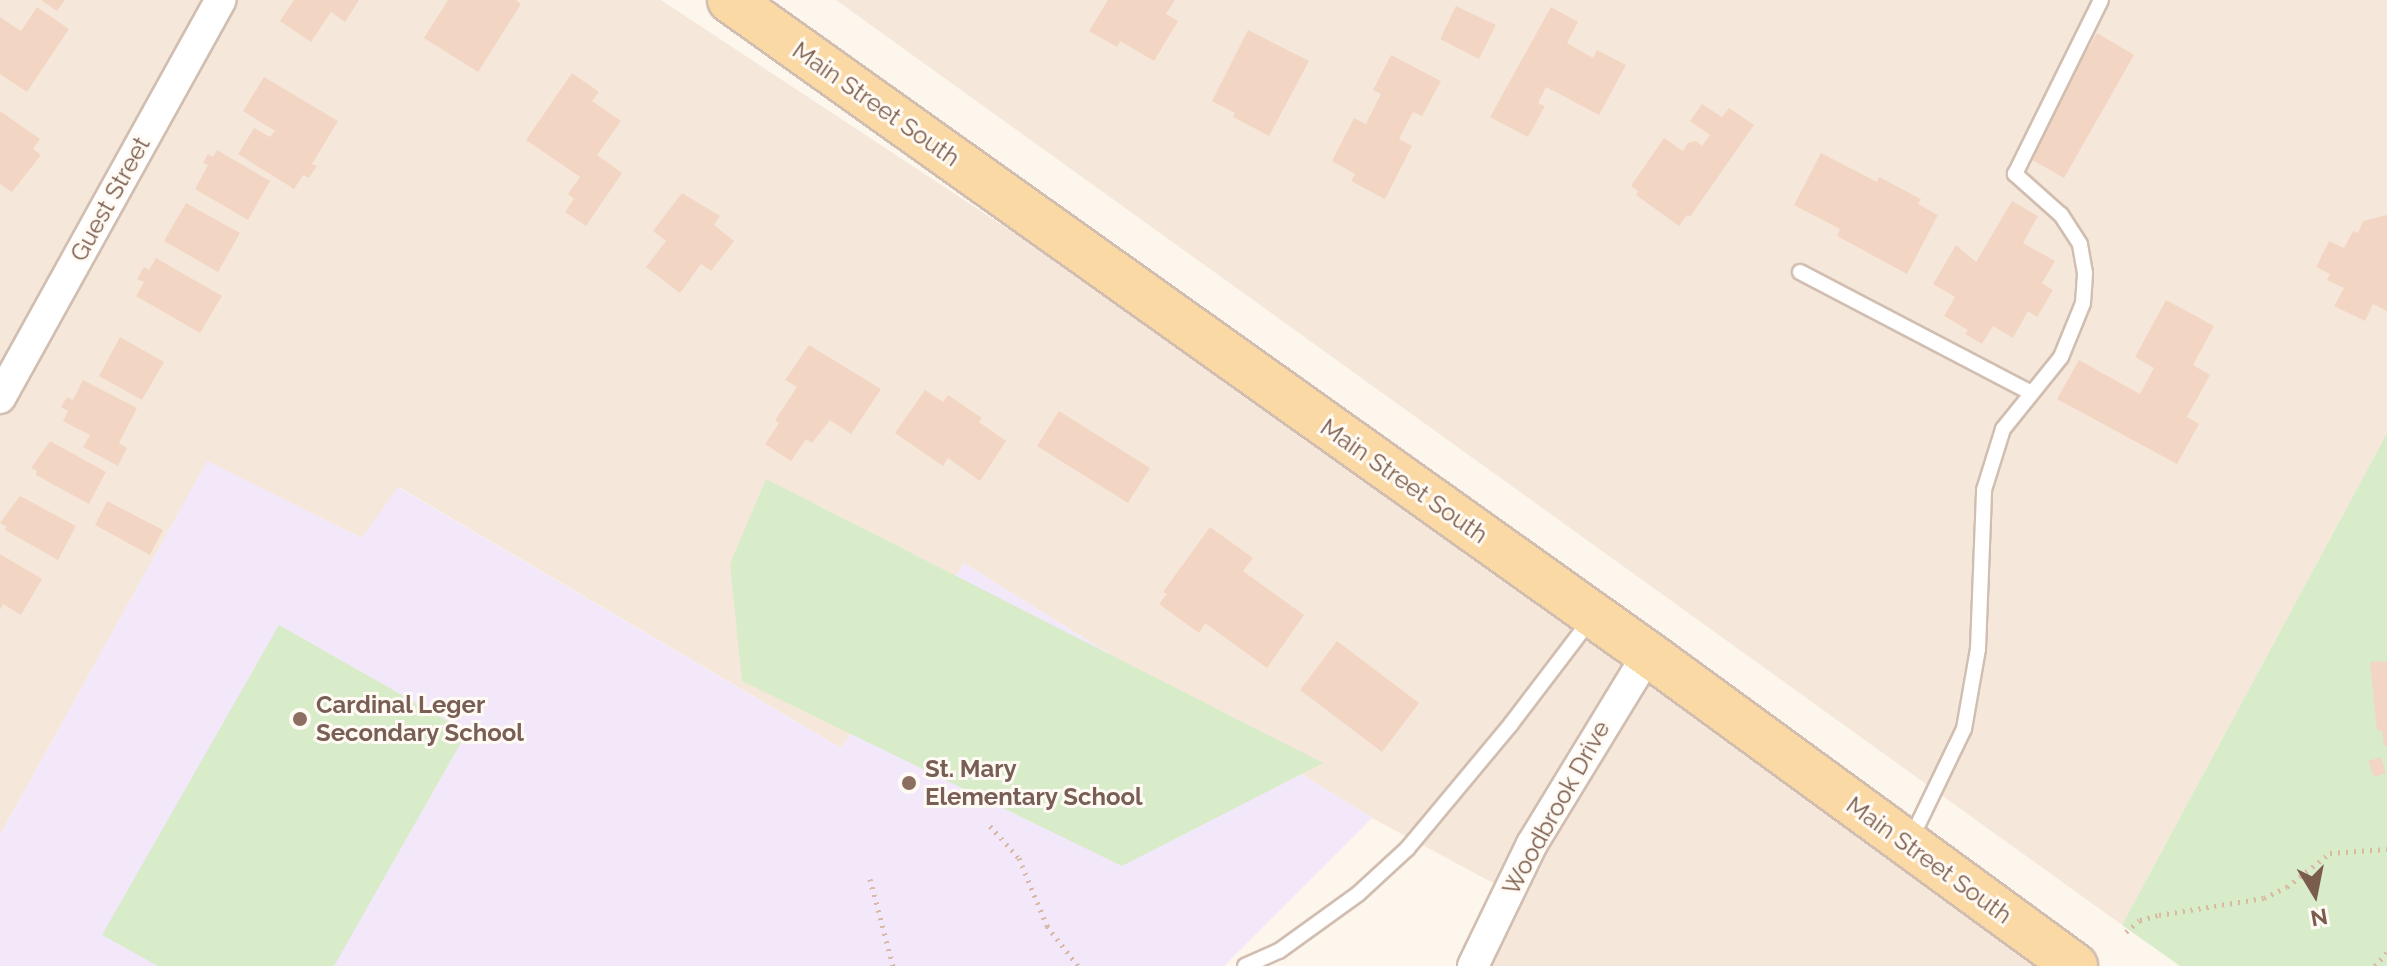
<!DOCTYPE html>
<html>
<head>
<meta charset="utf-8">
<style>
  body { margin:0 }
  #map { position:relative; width:2387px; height:966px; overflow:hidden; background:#fdf6ec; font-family:Raleway,sans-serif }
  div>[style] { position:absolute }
  .residential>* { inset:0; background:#f5e8da }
  .education>* { inset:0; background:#f3e8fa }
  .green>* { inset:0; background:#d8ecc9 }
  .building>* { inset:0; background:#f3d5c3 }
  .path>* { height:5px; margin-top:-2.5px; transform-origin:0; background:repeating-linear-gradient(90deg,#d9b8a5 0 2px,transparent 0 8px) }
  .roads { filter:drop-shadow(2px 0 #d1beb0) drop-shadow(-2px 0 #d1beb0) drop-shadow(0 2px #d1beb0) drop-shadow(0 -2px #d1beb0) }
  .lane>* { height:14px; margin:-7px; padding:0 7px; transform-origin:7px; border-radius:7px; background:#fff }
  .street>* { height:30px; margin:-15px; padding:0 15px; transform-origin:15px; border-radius:15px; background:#fff }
  .primary>* { height:44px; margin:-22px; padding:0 22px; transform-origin:22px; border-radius:22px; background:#fbd9a5 }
  .dots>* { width:22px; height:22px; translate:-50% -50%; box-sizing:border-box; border:4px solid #fffaf3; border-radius:50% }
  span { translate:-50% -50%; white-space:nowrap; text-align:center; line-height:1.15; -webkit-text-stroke:6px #fffaf3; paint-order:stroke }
  .street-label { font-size:24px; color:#7a5c4d }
  .education-label { font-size:24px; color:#785e54; font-weight:700 }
  .left { translate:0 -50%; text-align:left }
  .north { position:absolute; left:2275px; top:854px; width:80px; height:80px; -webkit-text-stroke:6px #fffaf3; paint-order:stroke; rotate:170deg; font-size:22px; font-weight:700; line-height:32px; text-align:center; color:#7a5c4d }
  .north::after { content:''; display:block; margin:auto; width:28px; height:36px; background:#7a5c4d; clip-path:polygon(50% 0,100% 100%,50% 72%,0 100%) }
</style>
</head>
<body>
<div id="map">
  <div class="residential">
    <i style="clip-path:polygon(0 0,661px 0,1593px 615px,2075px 966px,1473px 966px,1508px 891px,1372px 818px,964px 563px,841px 748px,399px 487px,362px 538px,207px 462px,0 835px)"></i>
    <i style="clip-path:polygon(836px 0,2387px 0,2387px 433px,2122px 925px)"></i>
  </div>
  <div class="education">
    <i style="clip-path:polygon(207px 461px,362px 538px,398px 487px,841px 748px,964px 563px,1372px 818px,1224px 966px,0 966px,0 835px)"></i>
  </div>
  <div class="green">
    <i style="clip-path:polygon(2387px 433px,2387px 966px,2180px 966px,2122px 925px)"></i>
    <i style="clip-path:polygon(766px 479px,1323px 763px,1122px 866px,742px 681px,730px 564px)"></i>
    <i style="clip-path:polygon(279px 625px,467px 732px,334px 966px,158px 966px,102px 935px)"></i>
  </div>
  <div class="building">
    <i style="clip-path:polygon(41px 0,65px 0,57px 11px)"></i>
    <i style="clip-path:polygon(294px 0,359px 0,345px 22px,331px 12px,311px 42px,280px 21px)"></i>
    <i style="clip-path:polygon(448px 0,516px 0,521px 4px,478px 72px,424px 38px)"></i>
    <i style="clip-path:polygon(1108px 0,1175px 0,1166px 14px,1178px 21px,1154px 61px,1120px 41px,1117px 47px,1089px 31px)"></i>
    <i style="clip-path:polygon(1456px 6px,1496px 25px,1479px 59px,1440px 39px)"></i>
    <i style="clip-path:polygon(37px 7px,69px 29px,27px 92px,0 74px,0 17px,21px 31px)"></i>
    <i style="clip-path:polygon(1551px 7px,1578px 22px,1567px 43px,1593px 58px,1597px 50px,1626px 65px,1599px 115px,1546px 87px,1538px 103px,1545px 106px,1528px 137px,1490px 117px)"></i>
    <i style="clip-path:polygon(1248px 30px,1309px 61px,1269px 136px,1233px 117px,1235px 113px,1212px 101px)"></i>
    <i style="clip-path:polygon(2097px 33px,2134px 55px,2064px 178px,2027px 157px)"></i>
    <i style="clip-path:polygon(1391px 55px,1441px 81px,1422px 116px,1413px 112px,1399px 139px,1412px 146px,1385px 199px,1351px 181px,1355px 174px,1332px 161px,1354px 118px,1366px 124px,1381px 94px,1373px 90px)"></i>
    <i style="clip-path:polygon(572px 73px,599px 92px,592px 101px,621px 121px,597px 155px,622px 173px,586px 226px,565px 212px,574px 199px,568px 194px,580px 177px,526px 140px)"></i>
    <i style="clip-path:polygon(264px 77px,338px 121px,312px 164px,317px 166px,309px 178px,303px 175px,294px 189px,238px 154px,254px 128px,270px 137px,275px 131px,243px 111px)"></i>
    <i style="clip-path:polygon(1702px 104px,1722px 117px,1729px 108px,1754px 125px,1690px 217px,1687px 215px,1679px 226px,1636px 195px,1638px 191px,1631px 186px,1664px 138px,1683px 151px,1688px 143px,1696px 141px,1702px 146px,1710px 135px,1690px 121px)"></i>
    <i style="clip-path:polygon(0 111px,40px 139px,33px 149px,41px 155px,12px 192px,0 184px)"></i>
    <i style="clip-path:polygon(217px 150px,270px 181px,248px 220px,195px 189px,208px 165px,203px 163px,208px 154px,213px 157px)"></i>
    <i style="clip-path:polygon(1821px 153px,1877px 182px,1879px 177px,1921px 199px,1918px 204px,1938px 215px,1907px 274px,1837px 236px,1840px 229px,1794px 205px)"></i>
    <i style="clip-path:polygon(682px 193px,720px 216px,714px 225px,734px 241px,711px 271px,701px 264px,680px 293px,646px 267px,666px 241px,653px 231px)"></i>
    <i style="clip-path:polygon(2012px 201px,2038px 216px,2023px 243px,2055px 261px,2042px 283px,2053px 290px,2037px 317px,2028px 311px,2013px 338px,1993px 326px,1982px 344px,1965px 334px,1968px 330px,1944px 316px,1955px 297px,1933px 284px,1956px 245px,1976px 262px)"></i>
    <i style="clip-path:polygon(186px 203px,240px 233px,218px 272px,164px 241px)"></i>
    <i style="clip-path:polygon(2387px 215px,2387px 311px,2373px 304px,2365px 321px,2334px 306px,2344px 288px,2327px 280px,2330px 274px,2316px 267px,2329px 241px,2344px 248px,2353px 231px,2358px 233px,2363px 221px)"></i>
    <i style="clip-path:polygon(156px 258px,222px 296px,200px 333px,136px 296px,144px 282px,137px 279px,144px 267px,149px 270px)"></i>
    <i style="clip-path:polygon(2166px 300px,2214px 326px,2193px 365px,2210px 375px,2187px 417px,2199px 424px,2177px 464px,2057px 399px,2079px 360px,2140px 394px,2154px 368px,2135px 357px)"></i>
    <i style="clip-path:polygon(120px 337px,164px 362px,142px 400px,99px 376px)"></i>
    <i style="clip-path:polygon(809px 345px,881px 389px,851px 434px,830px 420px,812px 443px,806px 439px,791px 461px,765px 444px,779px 423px,775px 420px,797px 387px,785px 380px)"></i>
    <i style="clip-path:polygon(83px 380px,137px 408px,119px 443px,127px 448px,118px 466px,83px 447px,90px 435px,63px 421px,68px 411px,61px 407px,67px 397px,73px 400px)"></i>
    <i style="clip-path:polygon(925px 390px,943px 402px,948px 395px,982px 418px,979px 422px,1006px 441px,980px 481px,948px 458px,943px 466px,895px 433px)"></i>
    <i style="clip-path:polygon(1059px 411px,1150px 468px,1128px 503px,1037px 446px)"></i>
    <i style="clip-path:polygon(50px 441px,106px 472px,89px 504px,36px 475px,37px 471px,31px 468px)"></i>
    <i style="clip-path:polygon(20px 496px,76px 526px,58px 560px,5px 530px,7px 527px,0 523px)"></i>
    <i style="clip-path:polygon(107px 501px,163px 530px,150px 555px,95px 525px)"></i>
    <i style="clip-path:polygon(1210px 527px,1253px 558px,1243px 571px,1304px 615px,1267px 668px,1205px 623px,1199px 633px,1159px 604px,1167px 594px,1163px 592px)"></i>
    <i style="clip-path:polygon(0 554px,42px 579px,21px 615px,3px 604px,0 610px)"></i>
    <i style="clip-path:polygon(1337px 641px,1419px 703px,1382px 752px,1300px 690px)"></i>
    <i style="clip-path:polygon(2387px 661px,2387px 746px,2384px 746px,2382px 730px,2377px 731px,2370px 662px)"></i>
    <i style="clip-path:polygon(2381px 757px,2386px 773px,2374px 777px,2368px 761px)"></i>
  </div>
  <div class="path">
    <i style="left:990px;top:826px;width:43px;rotate:47.8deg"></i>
    <i style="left:1019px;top:858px;width:74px;rotate:67.6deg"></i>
    <i style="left:1047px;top:926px;width:51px;rotate:52.2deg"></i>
    <i style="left:870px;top:879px;width:90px;rotate:75.2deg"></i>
    <i style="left:2126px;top:932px;width:18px;rotate:-41deg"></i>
    <i style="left:2140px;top:920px;width:20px;rotate:-15deg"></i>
    <i style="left:2159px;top:915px;width:106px;rotate:-9.2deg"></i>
    <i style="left:2264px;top:898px;width:25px;rotate:-26deg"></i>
    <i style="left:2287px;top:887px;width:55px;rotate:-38.3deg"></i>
    <i style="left:2330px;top:853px;width:57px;rotate:-4deg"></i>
    <i style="left:2375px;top:966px;width:18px;rotate:-49deg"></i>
  </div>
  <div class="roads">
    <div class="lane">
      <i style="left:1800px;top:272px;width:259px;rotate:27.6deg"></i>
      <i style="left:1910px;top:841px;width:124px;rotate:-64.3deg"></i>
      <i style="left:1964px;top:729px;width:81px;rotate:-80.1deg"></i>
      <i style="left:1978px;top:649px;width:159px;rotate:-87.8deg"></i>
      <i style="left:1984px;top:490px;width:64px;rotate:-72.7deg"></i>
      <i style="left:2003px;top:429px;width:92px;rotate:-51.1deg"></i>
      <i style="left:2061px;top:357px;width:58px;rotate:-67.8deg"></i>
      <i style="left:2083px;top:303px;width:30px;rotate:-86deg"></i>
      <i style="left:2085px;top:273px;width:29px;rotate:-100deg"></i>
      <i style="left:2080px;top:244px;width:35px;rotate:-123deg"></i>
      <i style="left:2061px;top:215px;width:62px;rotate:-138.3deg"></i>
      <i style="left:2015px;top:174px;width:194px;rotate:-63.7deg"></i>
      <i style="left:1245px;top:966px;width:37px;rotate:-24deg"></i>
      <i style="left:1279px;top:951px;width:97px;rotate:-35.8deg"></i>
      <i style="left:1358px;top:894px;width:67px;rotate:-42.6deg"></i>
      <i style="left:1407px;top:849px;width:163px;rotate:-50.2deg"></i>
      <i style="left:1511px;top:724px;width:132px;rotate:-52.7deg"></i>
    </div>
    <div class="street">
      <i style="left:0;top:398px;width:455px;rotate:-61deg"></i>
      <i style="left:1473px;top:966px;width:136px;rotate:-64.2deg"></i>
      <i style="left:1532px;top:844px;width:223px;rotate:-58.6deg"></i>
    </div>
    <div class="primary">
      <i style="left:730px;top:0;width:1127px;rotate:35.47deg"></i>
      <i style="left:1648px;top:654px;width:529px;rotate:36.15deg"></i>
    </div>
  </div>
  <div class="dots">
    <i style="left:300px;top:719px;background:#8d6e63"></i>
    <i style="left:909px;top:783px;background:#8d6e63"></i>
  </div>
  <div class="street-label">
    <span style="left:876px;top:104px;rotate:35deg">Main Street South</span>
    <span style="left:110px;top:199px;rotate:-61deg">Guest Street</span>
    <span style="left:1404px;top:481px;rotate:35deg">Main Street South</span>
    <span style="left:1556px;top:808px;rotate:-61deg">Woodbrook Drive</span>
    <span style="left:1929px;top:860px;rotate:36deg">Main Street South</span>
  </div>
  <div class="education-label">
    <span class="left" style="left:316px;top:719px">Cardinal Leger<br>Secondary School</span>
    <span class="left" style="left:925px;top:783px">St. Mary<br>Elementary School</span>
  </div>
  <div class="north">N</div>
</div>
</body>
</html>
